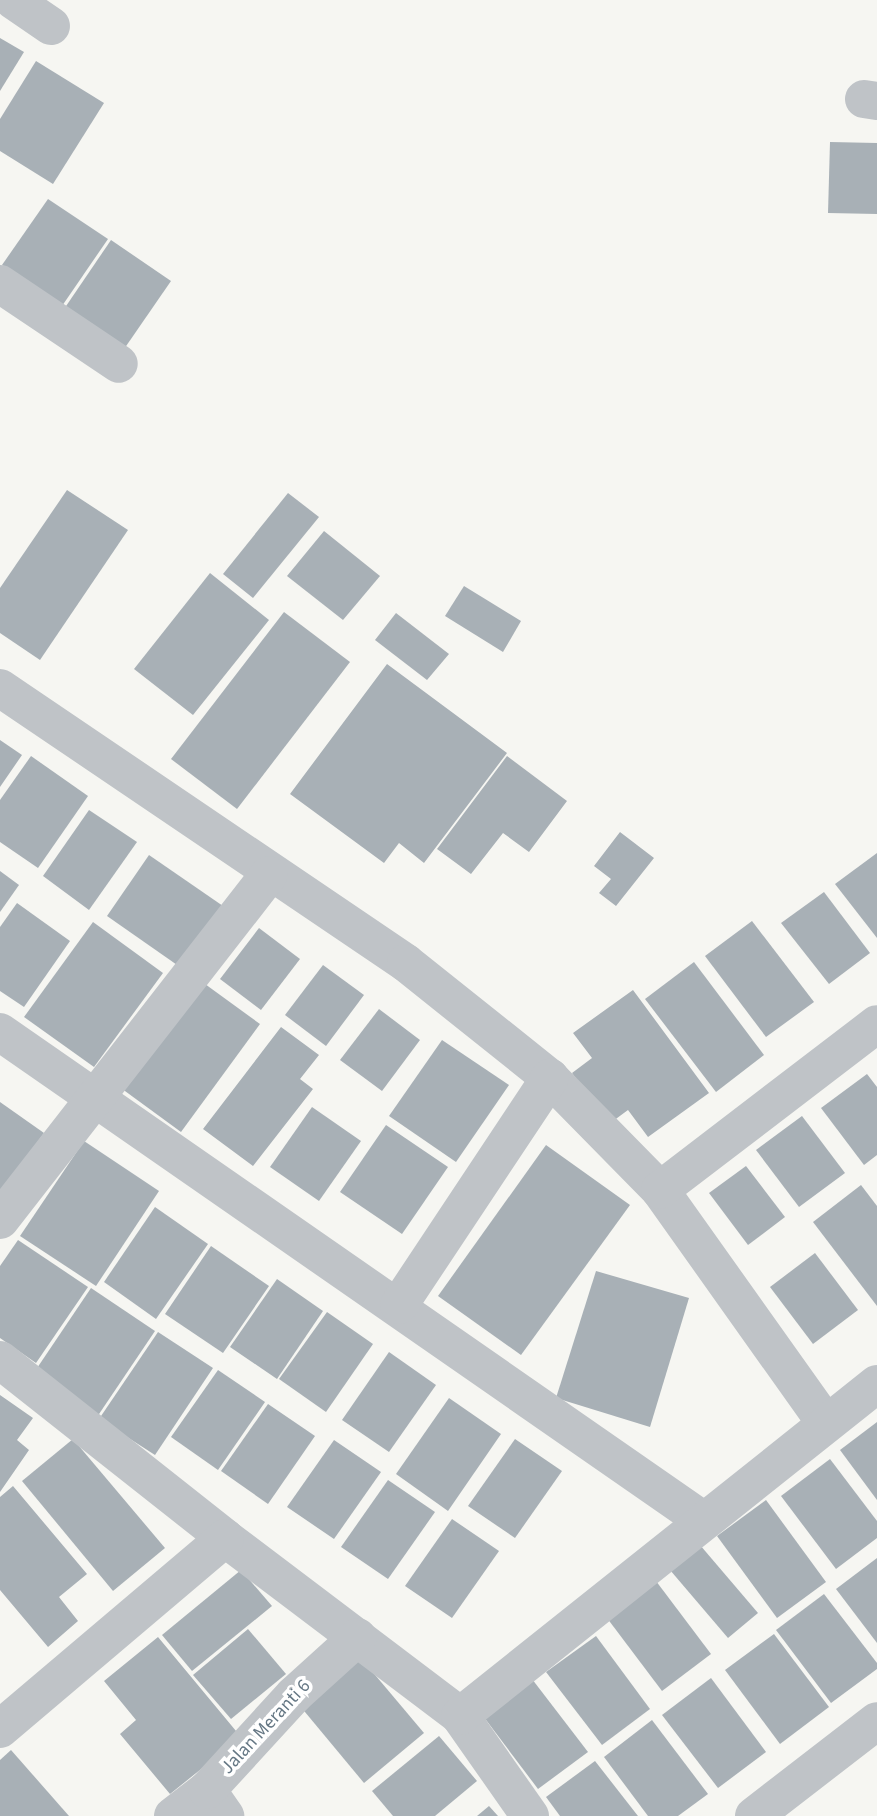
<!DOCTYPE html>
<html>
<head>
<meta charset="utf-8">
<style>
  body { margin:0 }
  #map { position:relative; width:877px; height:1816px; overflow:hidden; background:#f6f6f2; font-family:"Source Sans 3",sans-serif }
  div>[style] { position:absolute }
  .building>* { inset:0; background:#a8b0b6 }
  .street>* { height:38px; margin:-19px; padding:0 19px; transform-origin:19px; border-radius:19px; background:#bfc3c7 }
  span { translate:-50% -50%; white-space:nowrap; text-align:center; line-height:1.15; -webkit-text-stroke:7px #fff; paint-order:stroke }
  .street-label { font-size:19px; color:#657784 }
</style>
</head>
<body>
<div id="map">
  <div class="building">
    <i style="clip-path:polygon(0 38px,24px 52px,0 91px)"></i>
    <i style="clip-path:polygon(36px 61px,104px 103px,53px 184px,0 151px,0 119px)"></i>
    <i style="clip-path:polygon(830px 142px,877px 143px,877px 214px,828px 213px)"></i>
    <i style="clip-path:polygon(48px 199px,108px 239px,62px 306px,2px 265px)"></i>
    <i style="clip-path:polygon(111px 240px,171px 281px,122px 352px,62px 312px)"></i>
    <i style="clip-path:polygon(67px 490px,128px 530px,40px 660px,0 633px,0 588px)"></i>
    <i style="clip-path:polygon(288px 493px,319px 517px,253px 598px,223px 574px)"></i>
    <i style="clip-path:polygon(324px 531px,380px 576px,343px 620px,287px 576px)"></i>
    <i style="clip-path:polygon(210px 573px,269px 620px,193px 715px,134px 669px)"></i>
    <i style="clip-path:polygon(464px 586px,521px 621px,503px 652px,445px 616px)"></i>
    <i style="clip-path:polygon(284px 612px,350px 662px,237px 809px,171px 759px)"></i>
    <i style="clip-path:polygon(396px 613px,449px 654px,427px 680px,375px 640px)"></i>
    <i style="clip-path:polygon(387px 664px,507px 753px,424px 863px,399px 843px,384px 863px,290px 794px)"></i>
    <i style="clip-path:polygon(0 740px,22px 755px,0 787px)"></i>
    <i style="clip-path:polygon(31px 756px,88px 796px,38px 868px,0 842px,0 800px)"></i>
    <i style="clip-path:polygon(507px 756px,567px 801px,529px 852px,503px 833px,471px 874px,437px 849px)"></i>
    <i style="clip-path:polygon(89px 810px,137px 842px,89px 910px,43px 876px)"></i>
    <i style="clip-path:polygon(620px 832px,654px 858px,616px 906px,599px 893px,611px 879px,594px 866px)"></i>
    <i style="clip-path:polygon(877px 853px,877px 938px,835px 884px)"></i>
    <i style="clip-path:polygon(149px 855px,223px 906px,180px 967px,107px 916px)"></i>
    <i style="clip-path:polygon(0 871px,19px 885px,0 912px)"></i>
    <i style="clip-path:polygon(824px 892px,870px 953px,829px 984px,781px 923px)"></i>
    <i style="clip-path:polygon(17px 903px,70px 941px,24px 1007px,0 991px,0 927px)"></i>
    <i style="clip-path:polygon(752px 921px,814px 1002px,766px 1037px,705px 956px)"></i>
    <i style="clip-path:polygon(93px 922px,163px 973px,94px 1067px,24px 1017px)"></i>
    <i style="clip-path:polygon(259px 928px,300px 959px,261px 1010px,220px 979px)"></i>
    <i style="clip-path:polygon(694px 962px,764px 1055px,716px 1092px,645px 999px)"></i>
    <i style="clip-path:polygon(323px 965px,364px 995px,326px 1046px,285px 1015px)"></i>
    <i style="clip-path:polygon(194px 976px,260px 1024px,181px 1132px,114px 1083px)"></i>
    <i style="clip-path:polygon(633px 990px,709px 1093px,648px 1137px,628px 1110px,609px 1124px,572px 1073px,592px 1058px,573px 1033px)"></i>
    <i style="clip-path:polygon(379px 1009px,420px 1040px,382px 1091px,340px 1060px)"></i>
    <i style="clip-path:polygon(281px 1027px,319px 1055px,300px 1079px,313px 1089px,253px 1166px,203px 1129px)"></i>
    <i style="clip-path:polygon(442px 1040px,509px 1085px,456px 1162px,389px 1116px)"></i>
    <i style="clip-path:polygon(867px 1074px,877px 1087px,877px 1155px,864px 1165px,821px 1108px)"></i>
    <i style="clip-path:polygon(0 1102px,44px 1133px,0 1195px)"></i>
    <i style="clip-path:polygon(312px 1107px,361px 1141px,319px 1201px,270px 1167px)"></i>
    <i style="clip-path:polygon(802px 1116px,845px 1173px,799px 1207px,756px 1150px)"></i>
    <i style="clip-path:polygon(386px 1125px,448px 1167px,402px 1234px,340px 1192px)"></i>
    <i style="clip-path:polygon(84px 1141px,159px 1191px,96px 1286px,20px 1236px)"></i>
    <i style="clip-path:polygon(546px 1145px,630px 1205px,521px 1355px,438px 1296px)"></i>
    <i style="clip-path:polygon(746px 1166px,785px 1217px,748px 1245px,709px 1193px)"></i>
    <i style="clip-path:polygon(861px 1185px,877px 1206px,877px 1306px,813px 1222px)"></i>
    <i style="clip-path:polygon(155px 1207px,208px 1244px,156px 1319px,104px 1282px)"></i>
    <i style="clip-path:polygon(18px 1240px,88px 1287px,36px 1363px,0 1338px,0 1266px)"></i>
    <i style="clip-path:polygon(211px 1246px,269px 1286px,223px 1353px,165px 1314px)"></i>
    <i style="clip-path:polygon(815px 1253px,858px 1310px,813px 1344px,770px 1287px)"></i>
    <i style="clip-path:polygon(596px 1271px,689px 1298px,650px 1427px,556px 1398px)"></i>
    <i style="clip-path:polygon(277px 1279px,323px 1311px,277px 1379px,230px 1347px)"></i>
    <i style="clip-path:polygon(91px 1288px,155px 1331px,95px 1420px,31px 1377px)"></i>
    <i style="clip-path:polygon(327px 1312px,373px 1344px,326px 1412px,279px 1379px)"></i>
    <i style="clip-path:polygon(158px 1332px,213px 1368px,155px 1455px,99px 1419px)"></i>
    <i style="clip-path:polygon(389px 1352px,436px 1385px,389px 1452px,342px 1420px)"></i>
    <i style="clip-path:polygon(218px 1370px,265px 1402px,218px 1470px,171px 1437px)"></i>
    <i style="clip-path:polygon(0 1395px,33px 1418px,17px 1440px,29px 1450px,0 1492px)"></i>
    <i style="clip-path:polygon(449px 1398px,501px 1434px,448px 1511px,396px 1474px)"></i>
    <i style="clip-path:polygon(268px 1404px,315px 1436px,268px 1504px,221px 1471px)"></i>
    <i style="clip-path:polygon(877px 1422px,877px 1500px,840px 1450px)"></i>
    <i style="clip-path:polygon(73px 1439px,165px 1548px,113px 1591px,22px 1481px)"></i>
    <i style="clip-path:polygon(515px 1439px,562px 1471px,515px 1538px,468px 1506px)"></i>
    <i style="clip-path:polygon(334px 1440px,381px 1472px,334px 1539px,287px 1507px)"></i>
    <i style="clip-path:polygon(830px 1459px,877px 1521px,877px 1538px,836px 1569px,781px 1496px)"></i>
    <i style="clip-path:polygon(388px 1480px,435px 1512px,388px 1579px,341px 1547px)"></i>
    <i style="clip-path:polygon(13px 1486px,87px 1574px,59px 1597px,78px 1621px,48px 1647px,0 1590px,0 1497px)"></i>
    <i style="clip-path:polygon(766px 1500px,826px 1582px,777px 1618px,717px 1536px)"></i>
    <i style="clip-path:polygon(452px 1519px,499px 1551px,452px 1618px,405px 1586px)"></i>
    <i style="clip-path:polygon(700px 1545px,758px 1613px,728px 1638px,670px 1570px)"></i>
    <i style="clip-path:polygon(877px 1558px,877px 1643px,836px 1589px)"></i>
    <i style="clip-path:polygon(241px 1570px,272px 1606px,192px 1671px,162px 1635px)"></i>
    <i style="clip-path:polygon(656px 1581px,711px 1654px,662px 1691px,607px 1618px)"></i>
    <i style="clip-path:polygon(824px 1594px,877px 1663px,877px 1669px,831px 1703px,776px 1630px)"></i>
    <i style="clip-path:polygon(248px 1629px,286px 1674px,231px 1719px,193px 1675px)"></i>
    <i style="clip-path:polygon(774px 1634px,829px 1707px,780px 1744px,725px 1670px)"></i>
    <i style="clip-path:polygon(596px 1636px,650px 1709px,602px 1745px,546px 1672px)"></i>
    <i style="clip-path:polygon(158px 1637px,241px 1737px,170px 1794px,120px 1734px,136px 1720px,104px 1681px)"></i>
    <i style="clip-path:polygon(360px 1657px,424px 1733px,364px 1783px,300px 1706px)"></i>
    <i style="clip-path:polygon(711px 1678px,766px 1752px,718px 1788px,662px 1715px)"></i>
    <i style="clip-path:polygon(532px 1679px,588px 1752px,538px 1789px,483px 1716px)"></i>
    <i style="clip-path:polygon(652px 1720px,708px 1794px,678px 1816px,648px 1816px,604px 1757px)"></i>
    <i style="clip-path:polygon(439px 1736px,477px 1781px,435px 1816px,393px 1816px,372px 1791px)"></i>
    <i style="clip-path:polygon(11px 1750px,69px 1816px,0 1816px,0 1760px)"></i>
    <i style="clip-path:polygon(595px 1761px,638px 1816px,560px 1816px,546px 1797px)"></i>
    <i style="clip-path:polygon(489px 1806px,498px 1816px,477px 1816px)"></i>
  </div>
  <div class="street">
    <i style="left:13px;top:0;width:46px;rotate:34.4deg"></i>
    <i style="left:864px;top:99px;width:13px;rotate:9deg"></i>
    <i style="left:0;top:284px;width:143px;rotate:33.9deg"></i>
    <i style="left:0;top:688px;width:490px;rotate:34.1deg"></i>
    <i style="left:406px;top:963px;width:184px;rotate:38.6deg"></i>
    <i style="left:550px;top:1078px;width:157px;rotate:45.5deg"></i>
    <i style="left:660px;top:1190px;width:285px;rotate:54.6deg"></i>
    <i style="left:0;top:1032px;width:857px;rotate:34.78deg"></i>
    <i style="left:660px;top:1190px;width:273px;rotate:-37.4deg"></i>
    <i style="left:0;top:1220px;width:437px;rotate:-52.1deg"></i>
    <i style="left:399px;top:1305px;width:273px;rotate:-56.4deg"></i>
    <i style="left:0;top:1360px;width:287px;rotate:38.3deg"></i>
    <i style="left:225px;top:1538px;width:295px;rotate:37.1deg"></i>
    <i style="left:460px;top:1716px;width:122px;rotate:55deg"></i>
    <i style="left:460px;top:1716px;width:533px;rotate:-38.53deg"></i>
    <i style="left:0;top:1729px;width:295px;rotate:-40.3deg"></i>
    <i style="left:207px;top:1790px;width:32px;rotate:55deg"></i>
    <i style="left:173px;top:1816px;width:43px;rotate:-37.4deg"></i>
    <i style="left:207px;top:1790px;width:129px;rotate:-47.5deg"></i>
    <i style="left:294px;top:1695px;width:86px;rotate:-42.2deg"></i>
    <i style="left:754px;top:1816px;width:155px;rotate:-37.7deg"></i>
  </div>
  <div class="street-label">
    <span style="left:266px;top:1727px;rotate:-47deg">Jalan Meranti 6</span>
  </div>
</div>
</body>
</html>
